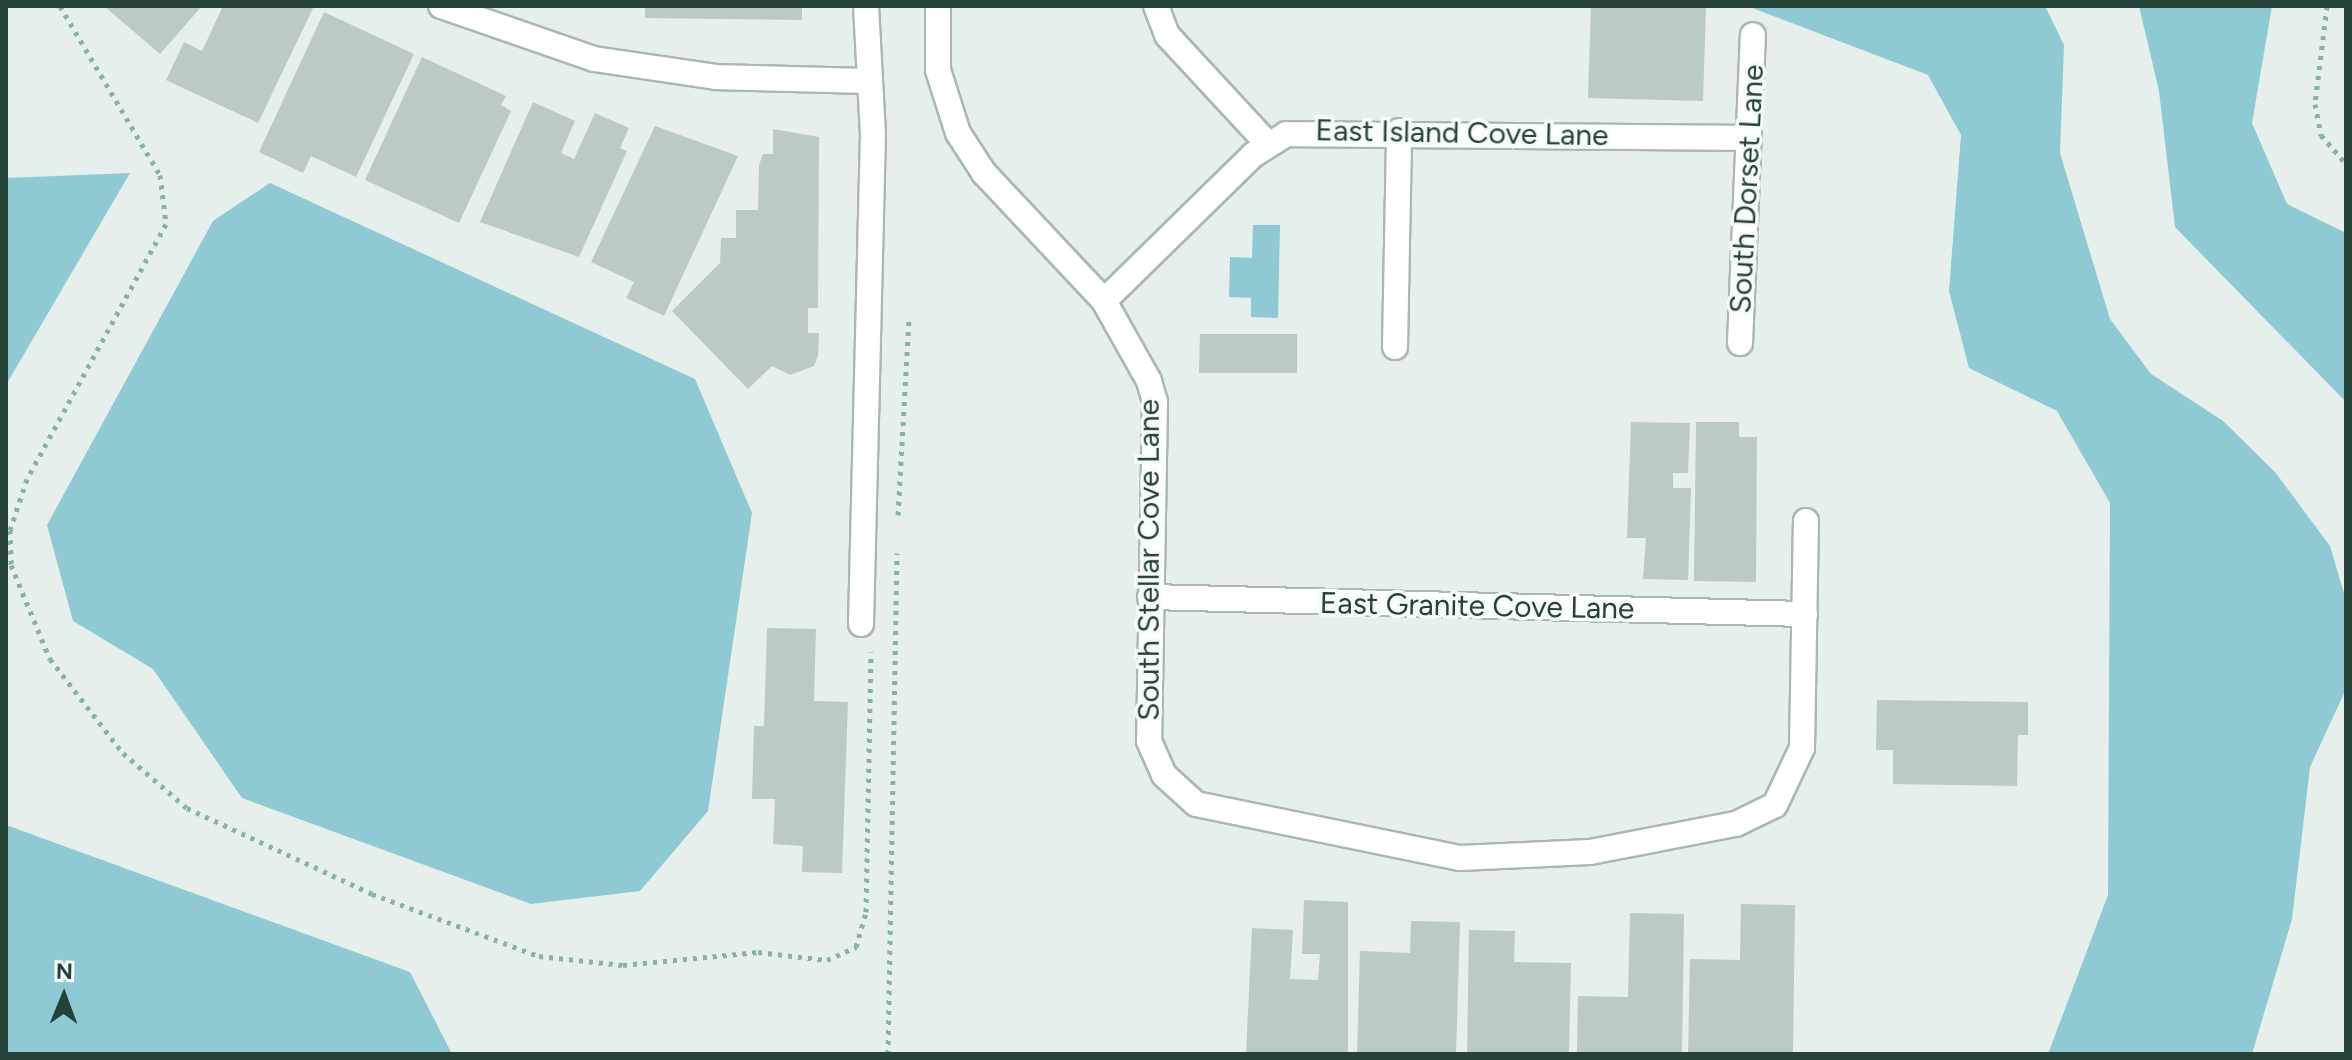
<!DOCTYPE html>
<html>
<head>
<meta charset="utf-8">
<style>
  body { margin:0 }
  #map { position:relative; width:2352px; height:1060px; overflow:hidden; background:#e6efeb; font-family:Figtree,sans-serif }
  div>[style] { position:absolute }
  .water>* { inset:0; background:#8ec9d4 }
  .building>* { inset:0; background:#bbcac4 }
  .path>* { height:5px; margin-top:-2.5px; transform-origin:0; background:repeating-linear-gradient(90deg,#86b3a5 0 4px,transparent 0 10px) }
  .roads { filter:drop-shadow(2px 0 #a8b8b2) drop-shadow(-2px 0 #a8b8b2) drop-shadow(0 2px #a8b8b2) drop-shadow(0 -2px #a8b8b2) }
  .minor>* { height:24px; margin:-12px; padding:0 12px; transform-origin:12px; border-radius:12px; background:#fff }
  span { translate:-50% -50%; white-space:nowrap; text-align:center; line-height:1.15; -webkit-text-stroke:7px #f7fbf9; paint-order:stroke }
  .street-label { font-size:30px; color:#24423a }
  .frame { position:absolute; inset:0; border:8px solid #24423a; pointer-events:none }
  .north { position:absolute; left:24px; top:956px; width:80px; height:80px; -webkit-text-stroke:6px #f7fbf9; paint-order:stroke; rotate:1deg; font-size:22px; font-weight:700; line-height:32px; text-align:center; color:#24423a }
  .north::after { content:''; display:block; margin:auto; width:28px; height:36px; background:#24423a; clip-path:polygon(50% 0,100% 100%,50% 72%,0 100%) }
</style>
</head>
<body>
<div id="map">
  <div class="water">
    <i style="clip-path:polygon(1747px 6px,2045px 6px,2064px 45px,2060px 153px,2110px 319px,2151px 374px,2223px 421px,2275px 472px,2330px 546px,2346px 600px,2346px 689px,2310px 767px,2292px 919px,2252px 1054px,2048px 1054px,2108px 895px,2110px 503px,2057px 411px,1969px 368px,1949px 291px,1961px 135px,1928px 75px)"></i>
    <i style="clip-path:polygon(2139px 6px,2272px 6px,2252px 123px,2287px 204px,2346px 233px,2346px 402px,2175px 227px,2159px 91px)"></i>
    <i style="clip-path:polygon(130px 173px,6px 385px,6px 178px)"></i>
    <i style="clip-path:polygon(270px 183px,695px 379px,752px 513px,708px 811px,640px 891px,531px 904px,242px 798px,153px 669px,73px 621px,47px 525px,213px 221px)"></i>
    <i style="clip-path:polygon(1253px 225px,1280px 225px,1278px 318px,1251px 317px,1251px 298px,1229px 297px,1230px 257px,1252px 258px)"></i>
    <i style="clip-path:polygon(6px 825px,410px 972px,452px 1054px,6px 1054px)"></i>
  </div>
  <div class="building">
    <i style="clip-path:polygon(104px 6px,202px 6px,160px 54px)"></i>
    <i style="clip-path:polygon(223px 6px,314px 6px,258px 123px,166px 80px,184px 42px,202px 51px)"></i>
    <i style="clip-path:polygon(645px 6px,802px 6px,802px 20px,645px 18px)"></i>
    <i style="clip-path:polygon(1591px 6px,1706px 6px,1703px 101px,1588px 98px)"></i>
    <i style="clip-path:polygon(324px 12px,414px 54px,356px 177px,311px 156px,303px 173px,259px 152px)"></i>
    <i style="clip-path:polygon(422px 57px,506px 96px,501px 105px,511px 111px,459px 223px,365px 180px)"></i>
    <i style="clip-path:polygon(533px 102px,575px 121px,561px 153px,574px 159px,595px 113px,629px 128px,620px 148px,627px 151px,579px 257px,480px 222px)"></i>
    <i style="clip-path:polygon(655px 126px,738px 156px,664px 316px,626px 298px,634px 282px,591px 262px)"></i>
    <i style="clip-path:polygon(773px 129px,819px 137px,818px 308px,808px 308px,808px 333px,819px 333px,818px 356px,814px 366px,790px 375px,772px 366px,748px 389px,672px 311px,720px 263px,721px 238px,736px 238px,736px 210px,758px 210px,759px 165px,763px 154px,773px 154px)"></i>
    <i style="clip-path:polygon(1200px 334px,1297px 334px,1297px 373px,1199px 373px)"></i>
    <i style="clip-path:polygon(1631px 422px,1690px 423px,1688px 473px,1673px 473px,1673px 488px,1691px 488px,1688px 580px,1643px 579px,1646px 538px,1627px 538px)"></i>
    <i style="clip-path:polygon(1696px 422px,1739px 422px,1739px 437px,1757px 437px,1756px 582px,1694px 581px)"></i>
    <i style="clip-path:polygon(767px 628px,816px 629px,814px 701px,848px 702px,842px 873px,802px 872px,803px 846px,773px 844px,775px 799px,752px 799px,754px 726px,764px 726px)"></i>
    <i style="clip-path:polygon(1877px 700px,2028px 702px,2028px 735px,2018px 735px,2017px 786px,1893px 784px,1893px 750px,1876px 750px)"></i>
    <i style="clip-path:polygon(1304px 900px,1348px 902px,1348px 1054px,1246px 1054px,1252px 928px,1293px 930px,1290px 979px,1318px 980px,1320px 954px,1302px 954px)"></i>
    <i style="clip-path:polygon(1741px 904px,1795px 905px,1793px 1054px,1688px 1054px,1690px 959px,1740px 960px)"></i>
    <i style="clip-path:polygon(1630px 913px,1684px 914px,1682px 1054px,1577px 1054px,1578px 996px,1628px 997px)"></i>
    <i style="clip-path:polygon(1411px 921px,1460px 922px,1456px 1054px,1357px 1054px,1360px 951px,1410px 953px)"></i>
    <i style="clip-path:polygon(1469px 930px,1515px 931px,1514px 962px,1571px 963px,1569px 1054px,1467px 1054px)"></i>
  </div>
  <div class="path">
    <i style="left:60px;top:6px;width:196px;rotate:59.4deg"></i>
    <i style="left:160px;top:175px;width:49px;rotate:83deg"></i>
    <i style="left:166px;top:224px;width:290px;rotate:118.6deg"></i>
    <i style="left:27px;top:479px;width:54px;rotate:108.4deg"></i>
    <i style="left:10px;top:530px;width:35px;rotate:88deg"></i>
    <i style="left:11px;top:565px;width:102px;rotate:67.5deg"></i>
    <i style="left:50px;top:659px;width:119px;rotate:52.2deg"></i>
    <i style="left:123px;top:753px;width:84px;rotate:40.7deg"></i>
    <i style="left:187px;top:808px;width:204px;rotate:24.9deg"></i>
    <i style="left:372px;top:894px;width:178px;rotate:20.4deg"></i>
    <i style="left:539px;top:956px;width:84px;rotate:6.1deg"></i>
    <i style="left:623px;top:965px;width:136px;rotate:-5.5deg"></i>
    <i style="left:758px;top:952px;width:69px;rotate:6.6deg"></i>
    <i style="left:827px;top:960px;width:32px;rotate:-24deg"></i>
    <i style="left:856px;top:947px;width:36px;rotate:-74deg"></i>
    <i style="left:866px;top:912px;width:260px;rotate:-88.9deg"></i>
    <i style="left:2327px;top:6px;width:99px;rotate:97deg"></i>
    <i style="left:2315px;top:104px;width:32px;rotate:79deg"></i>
    <i style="left:2321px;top:135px;width:38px;rotate:49deg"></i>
    <i style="left:898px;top:515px;width:195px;rotate:-86.8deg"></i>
    <i style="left:888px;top:1054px;width:501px;rotate:-88.97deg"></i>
  </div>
  <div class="roads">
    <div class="minor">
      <i style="left:441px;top:6px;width:162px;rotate:19.1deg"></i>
      <i style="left:594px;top:59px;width:123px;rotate:8.4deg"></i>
      <i style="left:716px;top:77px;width:149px;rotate:1.5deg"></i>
      <i style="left:938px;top:6px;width:64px;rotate:90deg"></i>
      <i style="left:938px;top:70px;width:66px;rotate:72.4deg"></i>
      <i style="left:958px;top:133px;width:48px;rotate:57deg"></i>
      <i style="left:984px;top:173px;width:175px;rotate:46.8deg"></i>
      <i style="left:1104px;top:301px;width:92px;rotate:60.6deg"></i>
      <i style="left:1149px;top:381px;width:22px;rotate:74deg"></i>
      <i style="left:1155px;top:402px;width:339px;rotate:91deg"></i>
      <i style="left:1149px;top:741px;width:37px;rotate:66deg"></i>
      <i style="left:1164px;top:775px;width:43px;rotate:42.2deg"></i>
      <i style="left:1196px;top:804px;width:269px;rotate:11.6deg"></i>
      <i style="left:1460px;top:858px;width:130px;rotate:-2.6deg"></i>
      <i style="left:1590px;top:852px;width:149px;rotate:-10.9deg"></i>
      <i style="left:1736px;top:824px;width:43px;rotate:-26deg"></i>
      <i style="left:1775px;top:805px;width:63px;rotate:-64.7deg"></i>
      <i style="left:1802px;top:748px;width:227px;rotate:-89deg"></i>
      <i style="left:1156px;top:6px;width:31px;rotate:69deg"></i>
      <i style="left:1167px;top:35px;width:147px;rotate:47.2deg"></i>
      <i style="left:1104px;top:301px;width:209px;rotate:-44.4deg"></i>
      <i style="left:1253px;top:155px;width:39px;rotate:-32deg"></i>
      <i style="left:1286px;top:134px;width:457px;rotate:0.5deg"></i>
      <i style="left:1740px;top:343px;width:308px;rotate:-87.6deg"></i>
      <i style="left:1395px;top:347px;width:216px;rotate:-88.9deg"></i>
      <i style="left:1150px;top:597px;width:655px;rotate:1.49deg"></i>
      <i style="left:861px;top:624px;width:489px;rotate:-88.6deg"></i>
      <i style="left:873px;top:135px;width:129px;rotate:-93.1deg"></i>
    </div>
  </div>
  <div class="street-label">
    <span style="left:1462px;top:133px;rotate:1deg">East Island Cove Lane</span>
    <span style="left:1747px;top:189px;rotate:-87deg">South Dorset Lane</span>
    <span style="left:1149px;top:560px;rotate:-90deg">South Stellar Cove Lane</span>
    <span style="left:1477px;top:606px;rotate:1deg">East Granite Cove Lane</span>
  </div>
  <div class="frame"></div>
  <div class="north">N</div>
</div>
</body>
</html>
